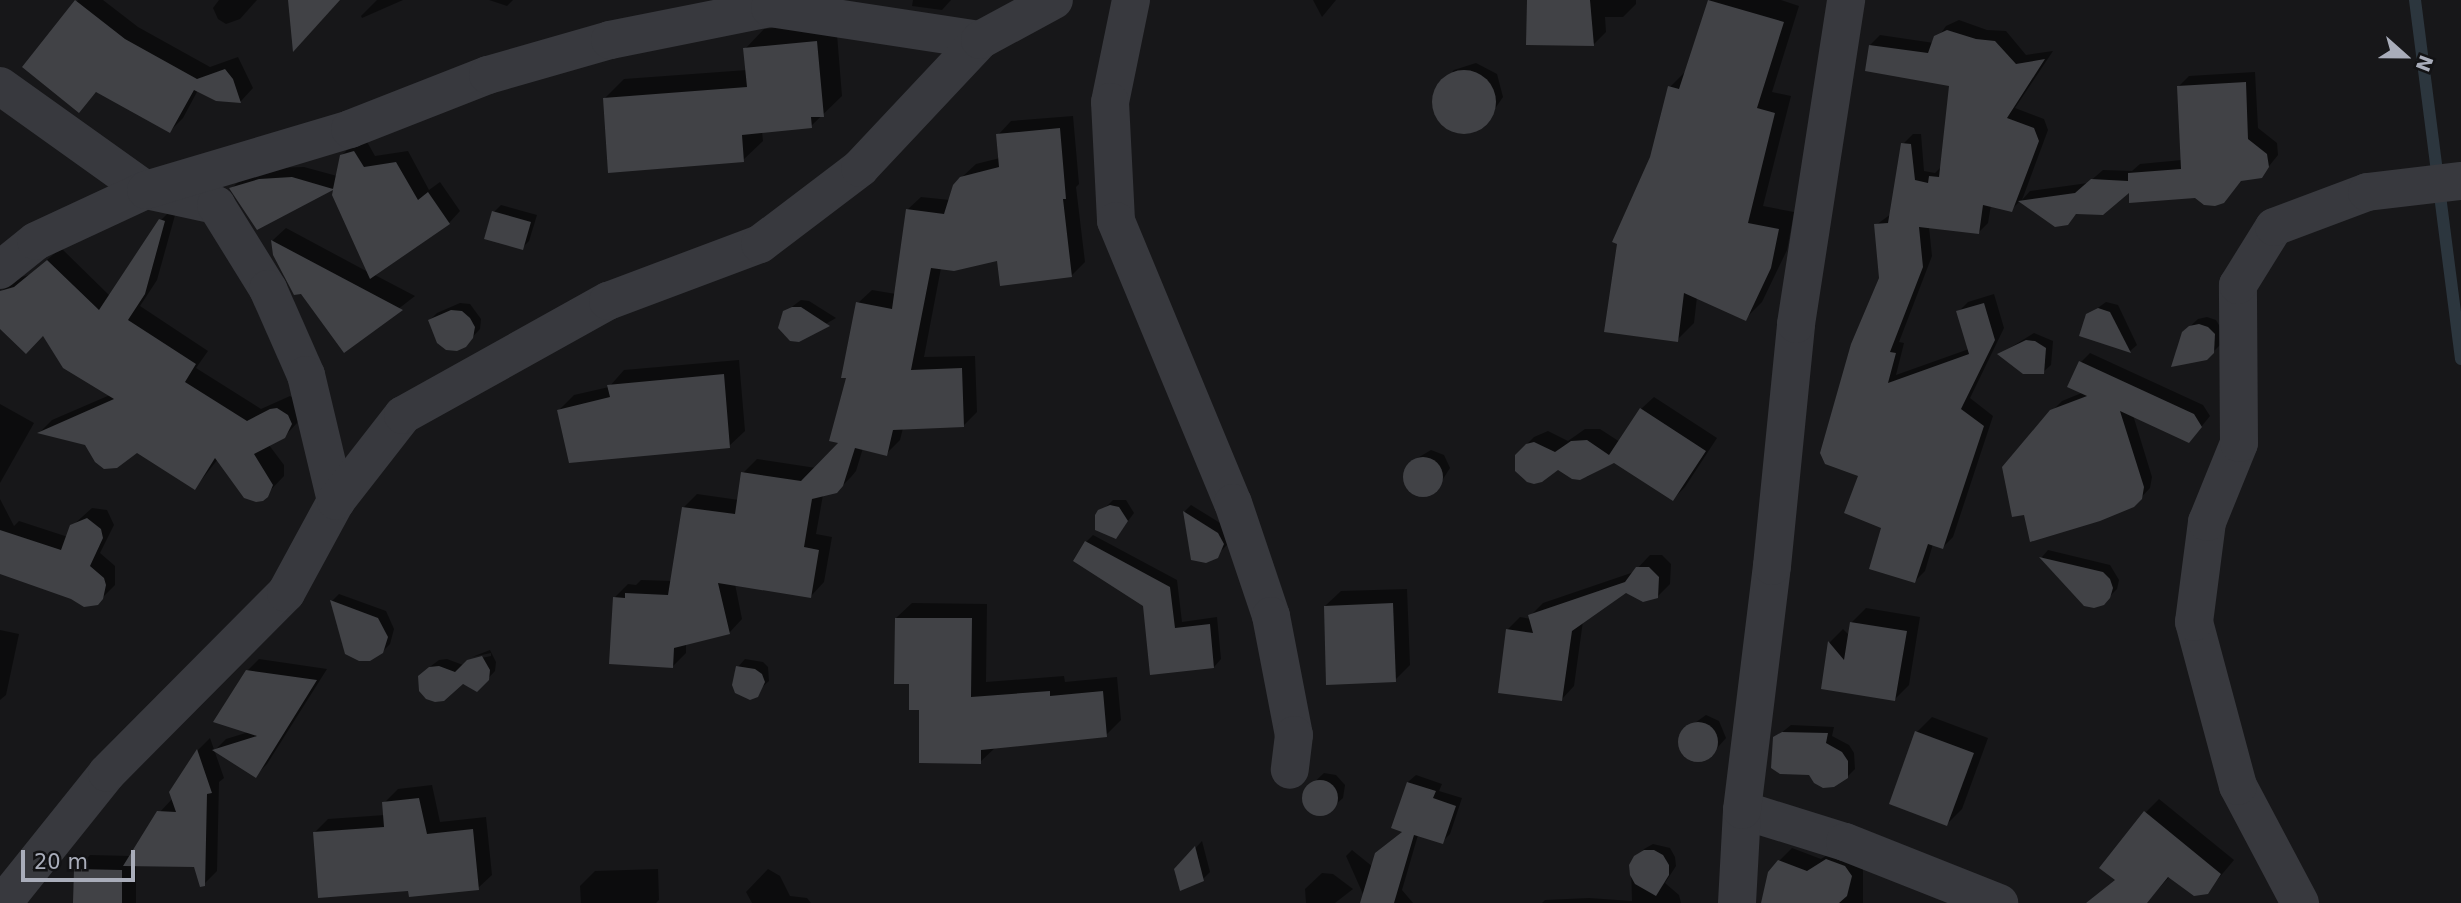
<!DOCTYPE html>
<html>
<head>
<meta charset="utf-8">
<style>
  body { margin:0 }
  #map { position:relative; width:2461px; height:903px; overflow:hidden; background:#171719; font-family:"DejaVu Sans",sans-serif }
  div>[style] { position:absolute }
  .shadow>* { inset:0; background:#0007 }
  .stream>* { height:12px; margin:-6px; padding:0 6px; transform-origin:6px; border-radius:6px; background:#2c363e }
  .building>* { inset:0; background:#414246 }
  .round { border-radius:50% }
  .minor>* { height:38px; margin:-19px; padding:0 19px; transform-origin:19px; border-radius:19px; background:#38393e }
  span { translate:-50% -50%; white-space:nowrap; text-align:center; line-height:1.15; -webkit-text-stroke:6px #121214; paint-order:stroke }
  .north { position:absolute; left:2370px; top:21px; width:70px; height:70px; -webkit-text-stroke:5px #121214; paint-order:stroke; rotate:111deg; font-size:19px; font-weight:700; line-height:28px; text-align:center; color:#a9adba }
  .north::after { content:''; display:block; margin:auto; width:24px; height:32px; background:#a9adba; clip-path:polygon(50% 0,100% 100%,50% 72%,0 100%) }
  .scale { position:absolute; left:21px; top:850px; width:114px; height:32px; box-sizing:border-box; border:4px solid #a9adba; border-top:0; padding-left:9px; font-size:21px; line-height:24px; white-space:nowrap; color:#a9adba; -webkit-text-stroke:5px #121214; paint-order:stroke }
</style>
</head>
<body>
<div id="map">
  <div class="shadow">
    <i style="clip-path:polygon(78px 0,103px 0,138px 27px,210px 67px,238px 57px,253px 88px,241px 101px,217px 100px,198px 90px,183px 118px,170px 131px,97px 91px,79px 110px,25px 66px)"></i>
    <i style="clip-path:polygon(219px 0,257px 0,240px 19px,226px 24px,218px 19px,213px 8px)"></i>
    <i style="clip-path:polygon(377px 0,403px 0,362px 18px,361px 16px)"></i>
    <i style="clip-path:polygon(489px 0,513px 0,507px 6px)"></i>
    <i style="clip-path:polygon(913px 0,951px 0,942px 10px,912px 6px)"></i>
    <i style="clip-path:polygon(1313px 0,1336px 0,1322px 17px)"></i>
    <i style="clip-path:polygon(1528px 0,1636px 0,1636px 4px,1623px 17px,1605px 17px,1606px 32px,1594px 44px)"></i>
    <i style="clip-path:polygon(1709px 0,1781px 0,1799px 6px,1772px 92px,1791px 96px,1763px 206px,1794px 212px,1787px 250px,1762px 302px,1745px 319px,1697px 297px,1694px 323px,1677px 340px,1652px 157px,1670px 87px,1687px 70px)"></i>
    <i style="clip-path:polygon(1959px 20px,1987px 30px,2006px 31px,2026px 55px,2053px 51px,2015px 108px,2044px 119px,2048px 130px,2022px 200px,2030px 191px,2088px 183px,2103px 170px,2132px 171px,2140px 164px,2182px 160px,2179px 86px,2189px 76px,2255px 72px,2258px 128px,2277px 143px,2278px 155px,2261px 176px,2243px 179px,2195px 197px,2131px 189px,2078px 212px,2067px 223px,2020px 201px,2011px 210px,1991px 205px,1988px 223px,1978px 233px,1929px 227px,1932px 256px,1899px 342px,1904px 343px,1896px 375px,1969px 349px,1958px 312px,1968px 302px,1994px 294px,2004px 328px,1970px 398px,1993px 416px,1953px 537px,1943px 547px,1933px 544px,1925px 571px,1915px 581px,1884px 527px,1860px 475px,1881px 279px,1876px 225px,1891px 214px,1903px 144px,1913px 134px,1921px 134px,1924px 171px,1935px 173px,1942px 166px,1951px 84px,1870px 45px,1880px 35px,1934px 43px,1946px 26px)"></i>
    <i style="clip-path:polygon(836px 22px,842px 96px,811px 126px,762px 131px,763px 141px,743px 160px,604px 99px,624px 79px,747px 70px,745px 49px,764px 29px)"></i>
    <i style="clip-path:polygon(1476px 63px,1497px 74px,1503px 97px,1483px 126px,1461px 132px,1450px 129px,1436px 110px,1434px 99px,1438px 87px,1454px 70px)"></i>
    <i style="clip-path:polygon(1073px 116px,1079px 184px,1076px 187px,1085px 262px,1071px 276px,998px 259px,941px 268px,924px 357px,975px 356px,977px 412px,963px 426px,903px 428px,900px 440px,886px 454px,863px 448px,856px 471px,851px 477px,836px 492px,823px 495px,816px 534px,832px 537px,824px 582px,811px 596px,735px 584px,742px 619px,729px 633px,686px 643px,686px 653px,672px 667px,615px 597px,628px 584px,636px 585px,641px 580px,672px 581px,683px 508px,697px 494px,739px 500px,743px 473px,757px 459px,816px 468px,841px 443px,858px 303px,872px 290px,896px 294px,907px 210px,921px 197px,950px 200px,961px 178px,976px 164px,1000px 158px,998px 135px,1011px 121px)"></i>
    <i style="clip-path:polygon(366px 140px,375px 156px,408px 151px,429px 190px,440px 182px,460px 211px,449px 223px,373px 274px,415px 296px,344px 351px,274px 254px,273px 240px,286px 228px,368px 272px,335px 187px,258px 227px,232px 188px,243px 177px,272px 168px,304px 167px,337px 176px,341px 156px,353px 144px)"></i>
    <i style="clip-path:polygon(501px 205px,537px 215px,529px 241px,522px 248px,494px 212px)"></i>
    <i style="clip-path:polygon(174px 207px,177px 208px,157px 280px,140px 306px,208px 351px,196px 368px,261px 409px,290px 396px,300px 402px,304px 410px,297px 423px,284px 437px,269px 445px,284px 465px,284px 476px,262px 499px,218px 459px,195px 488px,137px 451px,40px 432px,52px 420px,110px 395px,44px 334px,0 327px,0 293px,14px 279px,29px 275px,61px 248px,110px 296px,161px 220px)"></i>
    <i style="clip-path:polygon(801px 300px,809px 301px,836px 318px,798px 340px,785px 312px)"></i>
    <i style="clip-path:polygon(2106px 302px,2118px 305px,2137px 345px,2130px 351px,2088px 315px)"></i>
    <i style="clip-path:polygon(460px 303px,470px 304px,481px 319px,480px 329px,465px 345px,430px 320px,437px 313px)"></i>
    <i style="clip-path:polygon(2207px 317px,2216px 320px,2223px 332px,2221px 344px,2206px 359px,2183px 333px,2198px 319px)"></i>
    <i style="clip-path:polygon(2034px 333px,2053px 341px,2051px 365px,2043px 372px,2000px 354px)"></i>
    <i style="clip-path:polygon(2090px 353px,2203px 405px,2210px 416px,2197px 432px,2133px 415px,2152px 477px,2150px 488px,2133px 506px,2052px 411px,2062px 401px,2084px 392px,2081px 362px)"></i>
    <i style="clip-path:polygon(739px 360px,745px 431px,729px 446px,559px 410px,574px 395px,609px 387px,624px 370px)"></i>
    <i style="clip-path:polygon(1654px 397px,1717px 438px,1685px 487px,1673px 499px,1614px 461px,1587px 477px,1572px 477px,1521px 450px,1534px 437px,1548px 431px,1568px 441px,1585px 429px,1600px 429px,1620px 442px,1641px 409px)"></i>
    <i style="clip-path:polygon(0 404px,34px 423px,0 483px)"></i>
    <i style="clip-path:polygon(1431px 450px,1444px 455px,1450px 468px,1436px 490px,1423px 496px,1409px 490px,1404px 477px,1409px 463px)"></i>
    <i style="clip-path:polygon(0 499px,14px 526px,19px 521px,68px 537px,72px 526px,92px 508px,107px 510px,114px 525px,100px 553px,115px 566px,115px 585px,102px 598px,72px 598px,0 572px)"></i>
    <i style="clip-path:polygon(1113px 500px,1126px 500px,1134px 513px,1116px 537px,1097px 516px)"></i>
    <i style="clip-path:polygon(1191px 505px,1225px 526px,1229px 543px,1221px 551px,1193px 558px,1185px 511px)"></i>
    <i style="clip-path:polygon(1093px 535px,1177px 580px,1182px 622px,1217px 617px,1221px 659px,1214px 667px,1144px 605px,1086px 542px)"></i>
    <i style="clip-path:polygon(2048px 550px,2110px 565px,2119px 580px,2117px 589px,2103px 603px,2085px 604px,2042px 557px)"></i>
    <i style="clip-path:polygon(1650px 555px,1662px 555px,1671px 564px,1670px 584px,1657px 597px,1626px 591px,1583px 621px,1574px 686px,1562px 699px,1507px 630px,1520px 617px,1531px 619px,1530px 616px,1543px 603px,1634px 572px)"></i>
    <i style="clip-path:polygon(1407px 589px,1410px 665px,1395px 680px,1325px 606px,1341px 591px)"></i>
    <i style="clip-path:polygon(339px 594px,386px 611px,394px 629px,390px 644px,382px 652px,346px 653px,332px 601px)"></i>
    <i style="clip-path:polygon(912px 603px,987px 604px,986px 682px,1064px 676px,1065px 682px,1117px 677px,1121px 720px,1106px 735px,996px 747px,980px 762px,921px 709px,911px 682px,896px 618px)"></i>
    <i style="clip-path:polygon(1866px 608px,1920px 617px,1909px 685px,1895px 699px,1823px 687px,1830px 642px,1843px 629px,1850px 636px,1852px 622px)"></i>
    <i style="clip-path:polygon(0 630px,19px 634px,6px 695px,0 700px)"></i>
    <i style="clip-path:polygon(490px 650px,496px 662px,495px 671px,477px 690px,427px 669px,439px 660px,447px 659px,463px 665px,467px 661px,491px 656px,491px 653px,472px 657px)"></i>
    <i style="clip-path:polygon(259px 659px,327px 669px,267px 764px,256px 775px,215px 750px,226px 739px,249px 732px,247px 671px)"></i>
    <i style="clip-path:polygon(745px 659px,763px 662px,768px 667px,769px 681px,750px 698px,738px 667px)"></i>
    <i style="clip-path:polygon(1706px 715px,1719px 721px,1726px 738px,1711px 755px,1698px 761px,1685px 755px,1680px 742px,1685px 730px)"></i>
    <i style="clip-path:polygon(1932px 717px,1988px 738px,1962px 809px,1947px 824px,1917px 732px)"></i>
    <i style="clip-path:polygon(1791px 725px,1834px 727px,1832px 736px,1849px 745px,1854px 753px,1855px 769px,1847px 777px,1810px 773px,1775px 738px)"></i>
    <i style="clip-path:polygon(210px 738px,224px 778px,219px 782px,217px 871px,204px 884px,195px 865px,136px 864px,136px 903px,75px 903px,75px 870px,90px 855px,131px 856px,159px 813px,173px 798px,171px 792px,198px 750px)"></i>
    <i style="clip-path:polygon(1324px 773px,1336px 775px,1345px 785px,1343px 798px,1325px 814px,1312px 813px,1304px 802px,1306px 790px)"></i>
    <i style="clip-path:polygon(1416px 775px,1442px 784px,1439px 791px,1462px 798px,1450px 834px,1442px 842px,1418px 835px,1402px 890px,1413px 903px,1367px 903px,1346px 856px,1352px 850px,1373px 867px,1404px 830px,1408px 782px)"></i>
    <i style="clip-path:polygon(432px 785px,440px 822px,486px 817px,492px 875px,478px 888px,410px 889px,314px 833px,328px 819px,385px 815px,384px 803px,398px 789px)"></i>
    <i style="clip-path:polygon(2159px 799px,2234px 860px,2207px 892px,2170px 876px,2146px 903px,2145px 813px)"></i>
    <i style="clip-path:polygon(1202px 841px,1210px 872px,1203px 879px,1176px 869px)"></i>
    <i style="clip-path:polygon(1653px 844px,1670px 848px,1675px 857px,1676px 866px,1665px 883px,1679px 895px,1681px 903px,1542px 903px,1545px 900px,1589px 898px,1632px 901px,1631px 865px,1644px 849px)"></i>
    <i style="clip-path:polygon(1840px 847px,1863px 863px,1863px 903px,1762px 903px,1779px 861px,1792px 848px,1821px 859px)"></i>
    <i style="clip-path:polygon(658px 869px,659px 900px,656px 903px,581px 903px,580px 886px,595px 871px)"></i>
    <i style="clip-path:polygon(768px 869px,780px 876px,790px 896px,807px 898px,811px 903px,752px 903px,746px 892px)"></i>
    <i style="clip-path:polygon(1322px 873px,1333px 874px,1353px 889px,1335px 903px,1306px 903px,1305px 889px)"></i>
  </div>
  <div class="stream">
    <i style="left:2415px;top:0;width:362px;rotate:82.7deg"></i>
  </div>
  <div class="building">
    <i style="clip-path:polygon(75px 0,125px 39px,197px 79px,225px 69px,233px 79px,241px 103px,216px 101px,194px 90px,170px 133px,96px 92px,79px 113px,22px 67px)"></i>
    <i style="clip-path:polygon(288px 0,340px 0,293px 52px)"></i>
    <i style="clip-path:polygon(1527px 0,1590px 0,1594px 46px,1526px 45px)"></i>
    <i style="clip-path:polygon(1708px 0,1784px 22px,1757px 108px,1775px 113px,1748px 223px,1779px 229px,1771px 268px,1746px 321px,1684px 293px,1678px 342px,1604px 332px,1617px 244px,1612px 242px,1650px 157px,1668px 86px,1679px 89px)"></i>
    <i style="clip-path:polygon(1947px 30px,1976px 39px,1995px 41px,2016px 64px,2045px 59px,2007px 118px,2034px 128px,2039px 141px,2012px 212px,1983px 205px,1979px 234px,1919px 227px,1923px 267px,1890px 352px,1896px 353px,1888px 383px,1969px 354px,1956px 311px,1984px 303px,1995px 340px,1961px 409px,1984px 426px,1943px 549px,1928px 544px,1915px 583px,1869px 569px,1881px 528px,1844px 513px,1858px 476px,1825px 464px,1820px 453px,1851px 344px,1879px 278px,1874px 224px,1888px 223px,1901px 143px,1911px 144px,1915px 180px,1928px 183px,1929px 176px,1939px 177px,1949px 86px,1865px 71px,1869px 45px,1928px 53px,1934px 36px)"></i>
    <i style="clip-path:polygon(817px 41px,824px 117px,811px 117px,812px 128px,742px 135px,744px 162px,608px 173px,603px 98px,747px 87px,743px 48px)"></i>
    <i class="round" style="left:1432px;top:70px;width:64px;height:64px"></i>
    <i style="clip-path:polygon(2246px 82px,2248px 139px,2267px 154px,2269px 167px,2262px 178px,2241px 181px,2224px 203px,2215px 206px,2204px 205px,2195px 198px,2129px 203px,2129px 193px,2103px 215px,2076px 214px,2068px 225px,2055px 227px,2018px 201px,2075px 193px,2091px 179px,2128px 181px,2128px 173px,2181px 169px,2177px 86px)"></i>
    <i style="clip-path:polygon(1060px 128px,1066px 199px,1063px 199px,1072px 277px,1000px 286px,997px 261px,954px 271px,931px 268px,911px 370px,962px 368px,964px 427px,893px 430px,887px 456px,855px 448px,843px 486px,837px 493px,812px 499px,804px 547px,819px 550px,811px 598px,718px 583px,730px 634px,674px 648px,673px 668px,609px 664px,613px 597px,625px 598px,625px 593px,668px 595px,682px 507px,735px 514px,741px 472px,801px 481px,838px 443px,829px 441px,846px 378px,841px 378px,856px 302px,892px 309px,906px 209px,944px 214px,953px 185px,960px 177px,999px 167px,996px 134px)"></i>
    <i style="clip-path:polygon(354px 151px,364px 167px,396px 162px,418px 200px,428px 192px,450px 224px,370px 279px,332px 195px,333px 190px,257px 230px,229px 188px,259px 179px,292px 177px,333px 189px,340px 155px)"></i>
    <i style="clip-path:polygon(492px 211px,531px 222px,523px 250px,484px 239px)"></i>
    <i style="clip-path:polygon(159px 219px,165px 221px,145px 294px,128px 320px,196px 364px,185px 382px,247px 421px,270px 409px,277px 408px,288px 415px,292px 424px,285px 438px,254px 454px,273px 485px,268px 497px,263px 501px,256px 502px,244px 498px,215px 458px,195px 490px,137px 453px,117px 468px,104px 469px,95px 462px,85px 445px,37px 433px,114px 399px,63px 368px,43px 336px,26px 354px,0 329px,0 291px,14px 287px,47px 260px,99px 310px)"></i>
    <i style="clip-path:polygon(271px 240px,403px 310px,344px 353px,301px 294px,294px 295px,273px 255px)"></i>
    <i style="clip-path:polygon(792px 307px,801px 307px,830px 326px,799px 342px,790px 341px,778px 328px,783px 311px)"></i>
    <i style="clip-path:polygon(2098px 308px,2110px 312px,2131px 353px,2079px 336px,2086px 314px)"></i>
    <i style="clip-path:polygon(451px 310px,462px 311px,470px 318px,475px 327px,473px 338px,466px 347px,457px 351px,446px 350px,437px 343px,428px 320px)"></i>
    <i style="clip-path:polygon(2199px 324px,2208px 327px,2215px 334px,2214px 353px,2207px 360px,2171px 367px,2182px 332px,2189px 326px)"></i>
    <i style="clip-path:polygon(2026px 340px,2035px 341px,2046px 348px,2044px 374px,2023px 374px,1997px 354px)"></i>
    <i style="clip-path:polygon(2079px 361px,2194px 414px,2202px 427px,2189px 443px,2120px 411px,2144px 487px,2142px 499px,2134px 507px,2100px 521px,2030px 542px,2024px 515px,2012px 517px,2002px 467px,2050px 410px,2087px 396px,2067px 387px)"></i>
    <i style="clip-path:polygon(724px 374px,730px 448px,569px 463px,557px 410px,610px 397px,607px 385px)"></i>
    <i style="clip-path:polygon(1640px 408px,1706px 451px,1673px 501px,1614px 463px,1580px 480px,1572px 479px,1558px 470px,1542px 482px,1534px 484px,1527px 482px,1515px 471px,1515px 455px,1526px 444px,1534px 442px,1555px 452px,1571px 441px,1587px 440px,1609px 455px)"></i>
    <i class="round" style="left:1403px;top:457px;width:40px;height:40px"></i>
    <i style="clip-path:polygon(1110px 505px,1119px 507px,1128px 521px,1116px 539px,1095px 530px,1095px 515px,1098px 510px)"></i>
    <i style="clip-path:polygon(1183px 511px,1218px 533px,1224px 544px,1218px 558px,1206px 563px,1191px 560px)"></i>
    <i style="clip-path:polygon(87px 518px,101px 529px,103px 538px,90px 566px,104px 578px,106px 585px,103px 599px,98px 605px,84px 607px,71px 599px,0 574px,0 530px,61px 550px,70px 525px)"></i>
    <i style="clip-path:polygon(1085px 541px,1170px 587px,1175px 628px,1210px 624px,1214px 668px,1150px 675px,1143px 606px,1073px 561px)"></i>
    <i style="clip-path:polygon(2039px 557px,2103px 572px,2110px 579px,2113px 588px,2110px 598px,2104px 605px,2094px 608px,2084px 606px)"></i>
    <i style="clip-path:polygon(1636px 567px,1649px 567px,1659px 577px,1658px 598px,1643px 602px,1626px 593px,1572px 631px,1562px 701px,1498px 693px,1506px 629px,1533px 633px,1528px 615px,1625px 582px)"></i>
    <i style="clip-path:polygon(330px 600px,378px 618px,388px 637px,383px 653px,370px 661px,359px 661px,345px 654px)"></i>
    <i style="clip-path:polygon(1393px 603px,1396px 682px,1326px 685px,1324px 606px)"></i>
    <i style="clip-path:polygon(895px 618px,972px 618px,971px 697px,1050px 691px,1050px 696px,1103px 691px,1107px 737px,981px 750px,981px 764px,919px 763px,919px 710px,909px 710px,909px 684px,894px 684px)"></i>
    <i style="clip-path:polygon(1850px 622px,1907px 631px,1895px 701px,1821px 689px,1828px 641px,1844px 660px)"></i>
    <i style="clip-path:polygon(482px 656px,490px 670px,489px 680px,477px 692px,463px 684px,444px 701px,435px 702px,426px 699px,419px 691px,418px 676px,429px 667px,439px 666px,455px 672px,467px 660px)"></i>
    <i style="clip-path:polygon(736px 666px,755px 669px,762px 674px,765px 682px,758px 697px,750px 700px,735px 693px,732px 685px)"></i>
    <i style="clip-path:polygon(246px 670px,317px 680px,256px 778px,212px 750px,257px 736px,213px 722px)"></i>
    <i class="round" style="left:1678px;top:722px;width:40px;height:40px"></i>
    <i style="clip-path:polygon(1915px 731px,1974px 753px,1947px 826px,1889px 804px)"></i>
    <i style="clip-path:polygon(1782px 732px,1828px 733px,1826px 743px,1842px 752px,1848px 761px,1848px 778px,1834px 787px,1823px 788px,1814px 783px,1809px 775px,1780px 774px,1771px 768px,1773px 737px)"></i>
    <i style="clip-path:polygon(197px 749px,212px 793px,207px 794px,205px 886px,200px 887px,194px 867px,123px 866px,157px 811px,176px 812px,169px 792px)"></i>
    <i class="round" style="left:1302px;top:780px;width:36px;height:36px"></i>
    <i style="clip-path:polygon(1407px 782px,1436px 791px,1433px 798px,1456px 806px,1443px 844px,1414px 835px,1394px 903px,1360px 903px,1375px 853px,1402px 832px,1391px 828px)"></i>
    <i style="clip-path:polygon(419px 798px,427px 834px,473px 829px,479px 890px,409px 897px,408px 891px,318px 898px,313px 832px,384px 827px,382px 802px)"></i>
    <i style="clip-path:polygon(2144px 811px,2221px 874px,2208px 894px,2194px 896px,2168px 877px,2147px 903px,2086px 903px,2115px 880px,2099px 868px)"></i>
    <i style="clip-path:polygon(1195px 846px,1204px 881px,1180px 891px,1174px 869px)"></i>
    <i style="clip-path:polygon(1644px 850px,1654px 850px,1663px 855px,1669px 865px,1669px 875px,1656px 896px,1635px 884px,1630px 875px,1629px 865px,1634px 856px)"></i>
    <i style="clip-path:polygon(1826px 859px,1845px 866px,1852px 876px,1847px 896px,1839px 903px,1761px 903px,1768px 872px,1778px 860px,1807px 871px)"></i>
    <i style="clip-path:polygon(74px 869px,122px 870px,122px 903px,73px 903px)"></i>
  </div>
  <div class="minor">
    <i style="left:1131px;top:0;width:104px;rotate:101.6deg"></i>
    <i style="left:1110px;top:102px;width:119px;rotate:87.1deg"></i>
    <i style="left:1116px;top:221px;width:305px;rotate:67.5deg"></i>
    <i style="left:1233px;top:503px;width:119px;rotate:71.4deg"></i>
    <i style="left:1271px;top:616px;width:121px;rotate:79.1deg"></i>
    <i style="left:1294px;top:735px;width:35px;rotate:97deg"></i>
    <i style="left:0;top:86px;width:179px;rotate:35.5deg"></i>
    <i style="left:146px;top:190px;width:72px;rotate:12.1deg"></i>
    <i style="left:216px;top:205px;width:99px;rotate:58.2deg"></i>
    <i style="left:268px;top:289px;width:94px;rotate:66.2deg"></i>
    <i style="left:306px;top:375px;width:130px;rotate:76.6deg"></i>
    <i style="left:0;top:270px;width:46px;rotate:-38.9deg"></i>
    <i style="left:36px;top:241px;width:121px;rotate:-24.9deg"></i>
    <i style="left:146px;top:190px;width:213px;rotate:-16.6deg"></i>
    <i style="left:350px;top:129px;width:148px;rotate:-21.4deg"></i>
    <i style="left:488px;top:75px;width:127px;rotate:-16deg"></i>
    <i style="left:610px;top:40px;width:163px;rotate:-11.3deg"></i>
    <i style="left:770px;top:8px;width:212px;rotate:8.7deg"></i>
    <i style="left:1742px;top:810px;width:108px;rotate:17.3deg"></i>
    <i style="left:1845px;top:842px;width:166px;rotate:21.6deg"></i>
    <i style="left:3px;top:903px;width:166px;rotate:-51.3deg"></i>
    <i style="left:107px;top:773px;width:254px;rotate:-45.2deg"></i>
    <i style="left:286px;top:593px;width:105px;rotate:-61.5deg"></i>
    <i style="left:336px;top:501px;width:109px;rotate:-52.1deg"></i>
    <i style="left:403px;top:415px;width:235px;rotate:-29.1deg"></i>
    <i style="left:608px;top:301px;width:162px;rotate:-20.6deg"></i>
    <i style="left:760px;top:244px;width:126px;rotate:-37.2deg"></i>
    <i style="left:860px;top:168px;width:175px;rotate:-46.8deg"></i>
    <i style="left:980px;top:40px;width:84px;rotate:-28.4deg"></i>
    <i style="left:1737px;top:903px;width:93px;rotate:-86.9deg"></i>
    <i style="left:1742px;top:810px;width:246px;rotate:-83deg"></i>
    <i style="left:1772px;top:566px;width:243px;rotate:-84.3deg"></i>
    <i style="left:1796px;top:324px;width:328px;rotate:-81.2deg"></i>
    <i style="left:2300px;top:903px;width:132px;rotate:-117.9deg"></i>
    <i style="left:2238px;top:786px;width:170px;rotate:-105deg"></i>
    <i style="left:2194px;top:622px;width:101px;rotate:-82.6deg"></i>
    <i style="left:2207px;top:522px;width:85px;rotate:-67.9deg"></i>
    <i style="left:2239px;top:443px;width:158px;rotate:-90.4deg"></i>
    <i style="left:2238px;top:285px;width:68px;rotate:-58.2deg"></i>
    <i style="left:2274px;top:227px;width:99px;rotate:-20.6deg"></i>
    <i style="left:2367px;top:192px;width:95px;rotate:-6.7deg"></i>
  </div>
  <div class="north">N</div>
  <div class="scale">20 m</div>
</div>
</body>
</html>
